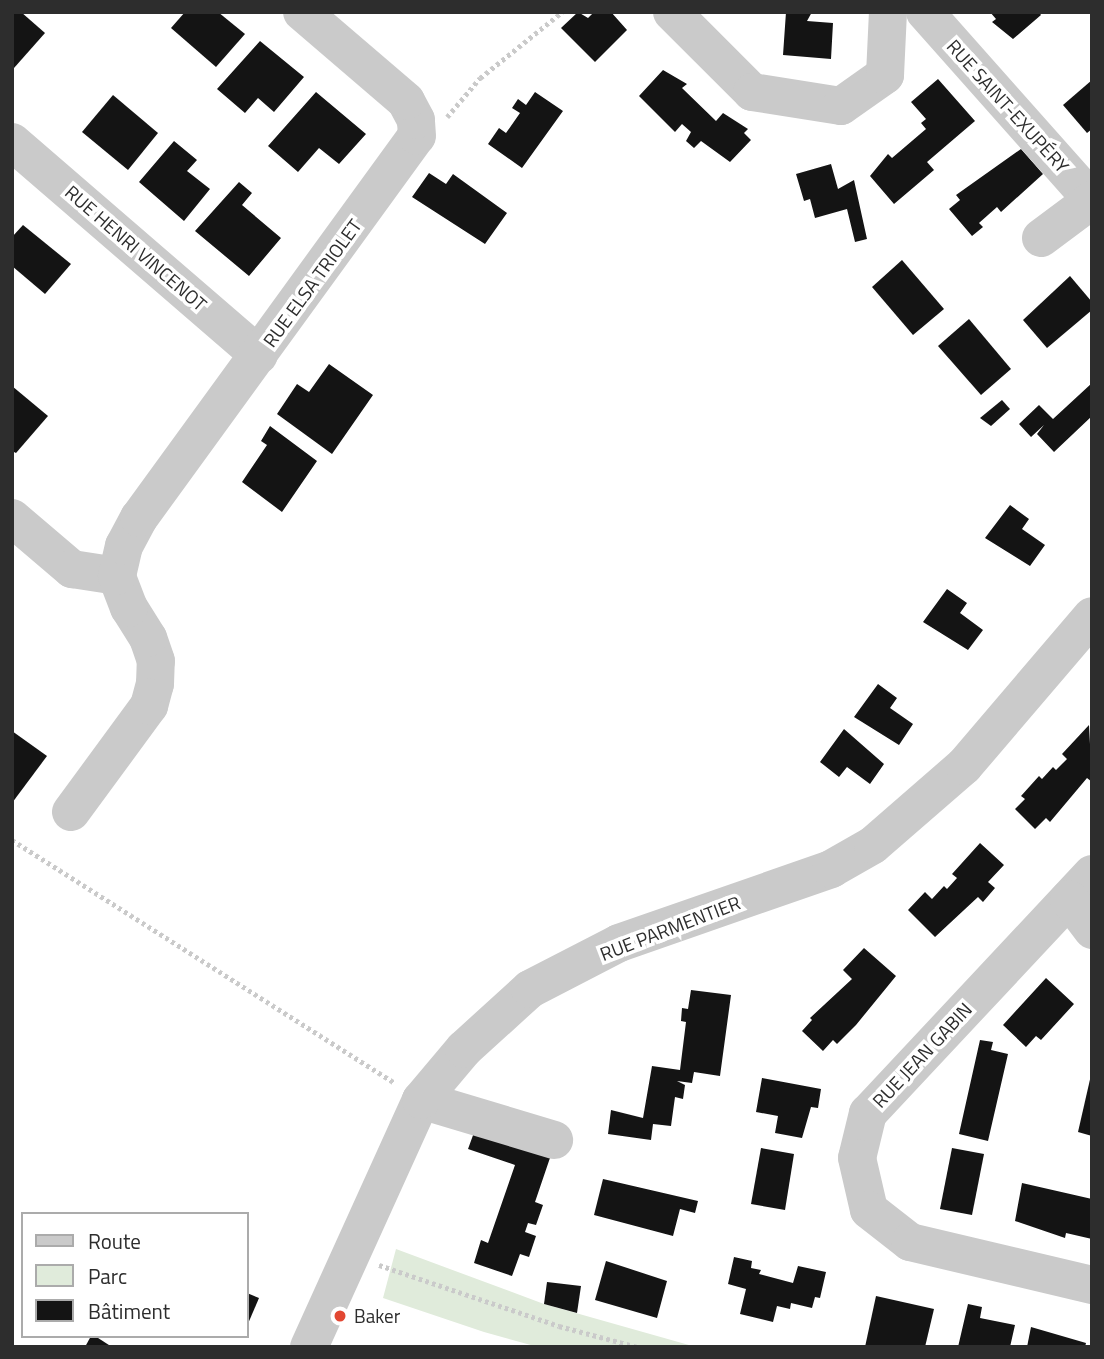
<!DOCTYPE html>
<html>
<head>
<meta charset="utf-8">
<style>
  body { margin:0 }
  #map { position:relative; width:1104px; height:1359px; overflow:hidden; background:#fff; font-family:"Titillium Web",sans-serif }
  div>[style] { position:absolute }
  .green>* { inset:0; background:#e0ebdb }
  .building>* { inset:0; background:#141414 }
  .path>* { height:4.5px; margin-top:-2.25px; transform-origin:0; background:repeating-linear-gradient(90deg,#cacaca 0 3.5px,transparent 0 7px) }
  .minor>* { height:38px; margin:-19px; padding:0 19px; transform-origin:19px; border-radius:19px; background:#cacaca }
  .dots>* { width:19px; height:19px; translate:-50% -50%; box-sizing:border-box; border:4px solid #fff; border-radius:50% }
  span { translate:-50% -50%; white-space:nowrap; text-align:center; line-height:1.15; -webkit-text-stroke:7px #fff; paint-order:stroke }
  .street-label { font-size:19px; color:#2d2d2d }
  .poi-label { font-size:19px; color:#2d2d2d }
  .left { translate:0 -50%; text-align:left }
  .frame { position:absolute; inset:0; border:14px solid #2d2d2d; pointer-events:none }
  .legend { position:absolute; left:21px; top:1212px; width:228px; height:126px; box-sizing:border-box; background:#fff; border:2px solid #ababab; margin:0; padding:9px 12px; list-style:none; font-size:21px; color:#2d2d2d }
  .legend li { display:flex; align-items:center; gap:14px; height:35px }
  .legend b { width:35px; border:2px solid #ababab }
</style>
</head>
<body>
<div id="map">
  <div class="green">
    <i style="clip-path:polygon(396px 1249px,544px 1304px,696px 1347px,538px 1347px,484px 1332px,383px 1298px)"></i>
  </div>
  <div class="building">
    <i style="clip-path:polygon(12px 12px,21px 12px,45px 33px,14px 68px)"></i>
    <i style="clip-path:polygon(185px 12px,218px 12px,245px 34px,216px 67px,171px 28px)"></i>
    <i style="clip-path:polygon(578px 12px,588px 18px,594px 12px,611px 12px,627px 30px,595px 62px,561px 28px)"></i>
    <i style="clip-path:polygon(786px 12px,812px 12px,807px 21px,833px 23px,831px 59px,783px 55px)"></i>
    <i style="clip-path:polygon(990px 12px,1039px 12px,1041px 15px,1013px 39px,992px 22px,996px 19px)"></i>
    <i style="clip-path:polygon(260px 41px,304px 77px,274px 112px,258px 98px,245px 113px,217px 89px)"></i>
    <i style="clip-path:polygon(663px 70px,687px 84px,682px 88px,716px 121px,723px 113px,748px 129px,744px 133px,751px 140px,730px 162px,701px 141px,694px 148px,686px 141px,691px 132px,682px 124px,675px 132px,639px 96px)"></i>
    <i style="clip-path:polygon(938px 79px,975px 121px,927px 162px,934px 170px,894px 204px,870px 176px,888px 154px,892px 158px,926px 129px,921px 123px,926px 119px,911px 102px)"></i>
    <i style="clip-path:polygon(1092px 80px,1092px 129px,1087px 133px,1063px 105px)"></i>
    <i style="clip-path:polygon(316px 92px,366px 134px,339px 164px,319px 148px,298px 172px,268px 146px)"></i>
    <i style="clip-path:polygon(535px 92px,563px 111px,522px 168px,488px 144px,499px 128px,506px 133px,520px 113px,512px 108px,518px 99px,526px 105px)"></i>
    <i style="clip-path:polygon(113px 95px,158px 133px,128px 170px,82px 132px)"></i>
    <i style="clip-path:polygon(174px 141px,197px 160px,187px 171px,210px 189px,184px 221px,139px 182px)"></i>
    <i style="clip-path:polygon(1021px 149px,1043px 174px,1001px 212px,997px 207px,979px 223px,983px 227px,972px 236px,949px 209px,960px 200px,956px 195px)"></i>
    <i style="clip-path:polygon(831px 164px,838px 189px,854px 180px,867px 239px,855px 242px,847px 209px,815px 218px,810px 199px,804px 201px,796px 174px)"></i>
    <i style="clip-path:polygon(429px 173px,446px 184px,453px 174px,507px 213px,485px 244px,412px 197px)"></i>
    <i style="clip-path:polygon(239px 182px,252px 193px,242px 205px,281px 238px,249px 276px,195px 231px)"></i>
    <i style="clip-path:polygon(23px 225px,71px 264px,45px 294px,12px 266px,12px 237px)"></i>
    <i style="clip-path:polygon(902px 260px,944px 309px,913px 335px,872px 287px)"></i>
    <i style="clip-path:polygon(1070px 276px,1092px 302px,1092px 310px,1047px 348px,1023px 320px)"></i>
    <i style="clip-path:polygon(969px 319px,1011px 369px,981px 395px,938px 346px)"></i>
    <i style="clip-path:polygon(329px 364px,373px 395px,332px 454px,277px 414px,297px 384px,309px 392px)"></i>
    <i style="clip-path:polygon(1092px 383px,1092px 416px,1054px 452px,1037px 434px,1044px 425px,1031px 437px,1019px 424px,1039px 405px,1053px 419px)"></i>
    <i style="clip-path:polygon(12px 386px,48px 416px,16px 453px,12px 451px)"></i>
    <i style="clip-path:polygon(1002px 400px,1010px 409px,991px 426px,980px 418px)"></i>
    <i style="clip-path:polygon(270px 426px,317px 461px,282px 512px,242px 482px,267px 445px,261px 441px)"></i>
    <i style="clip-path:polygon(1010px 505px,1029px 519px,1022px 529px,1045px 545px,1030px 566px,985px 538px)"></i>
    <i style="clip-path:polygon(947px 589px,967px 603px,960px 613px,983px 630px,968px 650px,923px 622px)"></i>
    <i style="clip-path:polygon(878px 684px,897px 698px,890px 708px,913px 724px,899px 745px,854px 717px)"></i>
    <i style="clip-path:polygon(1089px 725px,1092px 782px,1087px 778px,1050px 822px,1046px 818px,1035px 829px,1015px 809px,1025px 799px,1021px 796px,1039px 776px,1042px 779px,1053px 767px,1056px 770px,1067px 759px,1062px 754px)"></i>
    <i style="clip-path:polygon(844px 729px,884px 764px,870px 784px,847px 767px,839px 777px,820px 762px)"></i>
    <i style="clip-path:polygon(12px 731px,47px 756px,12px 803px)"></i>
    <i style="clip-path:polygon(980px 843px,1004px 865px,988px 882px,995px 888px,983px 902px,978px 897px,935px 937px,908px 910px,925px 892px,932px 899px,944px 886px,947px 889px,957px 878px,952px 874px)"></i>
    <i style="clip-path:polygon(864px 948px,896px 976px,856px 1025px,837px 1044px,833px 1040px,823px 1051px,802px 1031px,812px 1020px,810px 1018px,852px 979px,843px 970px)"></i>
    <i style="clip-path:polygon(1046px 978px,1074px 1004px,1041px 1040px,1036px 1036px,1026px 1047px,1003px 1025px)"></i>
    <i style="clip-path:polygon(691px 990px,731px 995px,720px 1076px,694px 1072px,692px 1083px,677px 1081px,685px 1085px,683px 1099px,675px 1097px,671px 1126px,653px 1124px,651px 1140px,608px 1134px,611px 1110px,643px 1118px,652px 1066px,680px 1070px,686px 1022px,681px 1021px,682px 1008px,688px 1009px)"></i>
    <i style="clip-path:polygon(980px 1040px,993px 1042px,991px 1050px,1008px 1054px,988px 1141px,959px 1134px)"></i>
    <i style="clip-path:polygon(1091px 1075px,1092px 1075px,1092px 1136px,1078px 1132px)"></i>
    <i style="clip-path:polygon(762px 1078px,821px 1089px,818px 1108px,811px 1107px,802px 1138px,775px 1133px,778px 1116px,756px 1112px)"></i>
    <i style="clip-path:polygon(476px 1127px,552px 1152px,535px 1202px,543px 1205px,536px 1225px,528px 1223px,525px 1232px,536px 1236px,529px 1257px,520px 1254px,512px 1276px,474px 1263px,481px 1240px,488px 1243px,515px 1165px,468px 1149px)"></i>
    <i style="clip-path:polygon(761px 1148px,794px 1154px,785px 1210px,751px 1204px)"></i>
    <i style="clip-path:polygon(952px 1148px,984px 1154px,972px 1215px,940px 1209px)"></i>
    <i style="clip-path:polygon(603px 1179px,698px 1201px,695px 1213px,680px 1209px,673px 1236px,594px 1215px)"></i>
    <i style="clip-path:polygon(1022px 1183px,1092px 1199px,1092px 1239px,1066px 1233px,1065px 1238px,1015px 1221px)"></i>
    <i style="clip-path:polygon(734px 1257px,752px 1261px,751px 1268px,761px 1270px,759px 1274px,793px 1283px,798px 1266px,826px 1272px,820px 1298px,815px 1297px,812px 1308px,791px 1303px,790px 1309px,777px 1306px,773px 1322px,740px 1314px,746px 1289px,728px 1284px)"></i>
    <i style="clip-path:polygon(606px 1261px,667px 1281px,657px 1318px,595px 1300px)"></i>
    <i style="clip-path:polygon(547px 1282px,581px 1286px,577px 1313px,544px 1304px)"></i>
    <i style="clip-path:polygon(247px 1293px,259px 1298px,247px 1326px)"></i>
    <i style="clip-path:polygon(876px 1296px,934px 1309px,925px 1347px,865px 1347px)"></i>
    <i style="clip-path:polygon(968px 1304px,982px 1307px,980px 1318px,1015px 1325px,1010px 1347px,958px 1347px)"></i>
    <i style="clip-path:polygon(1031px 1327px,1086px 1343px,1085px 1347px,1027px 1347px)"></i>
    <i style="clip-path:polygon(91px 1336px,95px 1336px,112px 1347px,85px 1347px)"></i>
  </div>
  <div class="path">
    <i style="left:447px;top:117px;width:51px;rotate:-49.8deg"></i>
    <i style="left:480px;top:78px;width:105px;rotate:-38.8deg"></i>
    <i style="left:12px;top:840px;width:452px;rotate:32.4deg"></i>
    <i style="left:379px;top:1265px;width:190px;rotate:18.7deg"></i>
    <i style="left:559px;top:1326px;width:82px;rotate:14.9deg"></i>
  </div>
  <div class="minor">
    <i style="left:672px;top:12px;width:113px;rotate:45deg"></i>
    <i style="left:752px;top:92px;width:90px;rotate:8.9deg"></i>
    <i style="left:841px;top:106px;width:54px;rotate:-35.2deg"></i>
    <i style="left:885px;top:75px;width:63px;rotate:-87.3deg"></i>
    <i style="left:925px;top:12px;width:251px;rotate:48.4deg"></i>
    <i style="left:12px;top:142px;width:326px;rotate:40.8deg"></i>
    <i style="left:1041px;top:238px;width:64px;rotate:-36.7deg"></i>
    <i style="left:12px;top:518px;width:79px;rotate:40.4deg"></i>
    <i style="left:72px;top:569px;width:46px;rotate:8.8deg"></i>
    <i style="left:71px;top:812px;width:132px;rotate:-53.7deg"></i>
    <i style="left:149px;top:706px;width:23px;rotate:-75deg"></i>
    <i style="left:155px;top:684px;width:23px;rotate:-88deg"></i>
    <i style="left:156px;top:661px;width:24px;rotate:-109deg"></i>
    <i style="left:148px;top:638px;width:36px;rotate:-122deg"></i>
    <i style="left:129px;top:608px;width:34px;rotate:-111deg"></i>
    <i style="left:117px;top:576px;width:31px;rotate:-77deg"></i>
    <i style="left:124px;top:546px;width:32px;rotate:-62deg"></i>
    <i style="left:139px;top:518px;width:472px;rotate:-54deg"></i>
    <i style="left:417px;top:136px;width:16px;rotate:-94deg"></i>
    <i style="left:416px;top:120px;width:21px;rotate:-118deg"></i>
    <i style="left:406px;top:101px;width:137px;rotate:-139.4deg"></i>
    <i style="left:1092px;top:874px;width:328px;rotate:133.1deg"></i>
    <i style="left:868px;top:1113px;width:46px;rotate:103.7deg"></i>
    <i style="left:857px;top:1158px;width:53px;rotate:77deg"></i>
    <i style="left:869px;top:1210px;width:52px;rotate:38deg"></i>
    <i style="left:910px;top:1242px;width:187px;rotate:13.3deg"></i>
    <i style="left:1069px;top:899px;width:39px;rotate:53deg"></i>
    <i style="left:421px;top:1100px;width:139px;rotate:16.7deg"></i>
    <i style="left:309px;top:1347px;width:271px;rotate:-65.6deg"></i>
    <i style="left:421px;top:1100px;width:67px;rotate:-49.9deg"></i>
    <i style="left:464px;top:1049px;width:89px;rotate:-42.3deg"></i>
    <i style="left:530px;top:989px;width:100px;rotate:-27.3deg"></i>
    <i style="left:619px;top:943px;width:225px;rotate:-19.2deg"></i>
    <i style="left:831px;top:869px;width:48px;rotate:-29.7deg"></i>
    <i style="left:873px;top:845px;width:121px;rotate:-41deg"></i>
    <i style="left:964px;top:766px;width:197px;rotate:-49.5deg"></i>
  </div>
  <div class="dots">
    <i style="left:340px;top:1316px;background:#e24732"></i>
  </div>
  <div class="street-label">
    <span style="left:1008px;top:106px;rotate:48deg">RUE SAINT-EXUPÉRY</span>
    <span style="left:136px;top:248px;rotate:41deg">RUE HENRI VINCENOT</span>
    <span style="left:312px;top:283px;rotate:-54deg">RUE ELSA TRIOLET</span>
    <span style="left:670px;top:928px;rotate:-21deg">RUE PARMENTIER</span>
    <span style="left:922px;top:1055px;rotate:-47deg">RUE JEAN GABIN</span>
  </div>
  <div class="poi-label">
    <span class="left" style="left:354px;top:1316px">Baker</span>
  </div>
  <div class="frame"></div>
  <ul class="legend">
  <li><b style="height:9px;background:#cacaca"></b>Route</li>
  <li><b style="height:19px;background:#e0ebdb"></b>Parc</li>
  <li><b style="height:19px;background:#141414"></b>Bâtiment</li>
  </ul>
</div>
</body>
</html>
